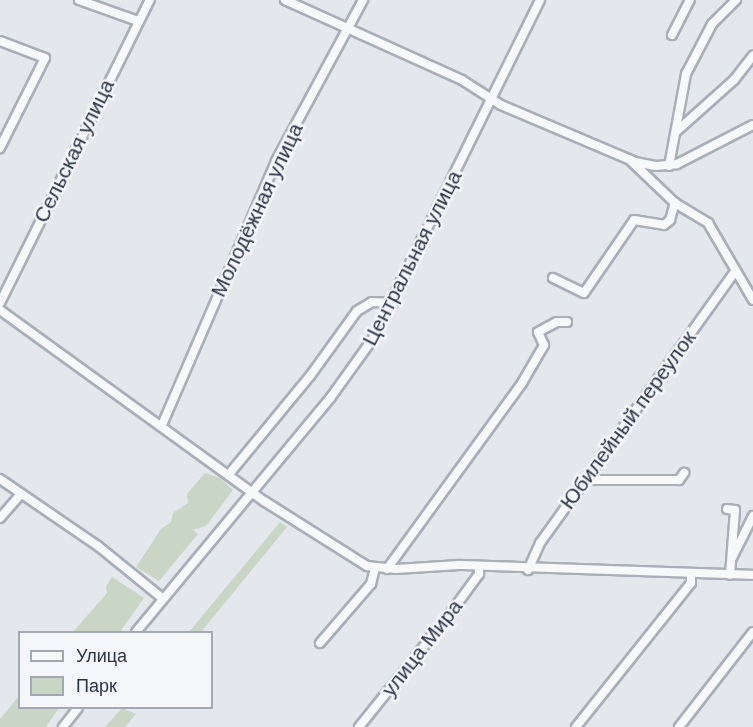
<!DOCTYPE html>
<html>
<head>
<meta charset="utf-8">
<style>
  body { margin:0 }
  #map { position:relative; width:753px; height:727px; overflow:hidden; background:#e4e7ec; font-family:Helvetica,sans-serif }
  div>[style] { position:absolute }
  .green>* { inset:0; background:#c9d6c5 }
  .roads { filter:drop-shadow(2px 0 #a9aeb7) drop-shadow(-2px 0 #a9aeb7) drop-shadow(0 2px #a9aeb7) drop-shadow(0 -2px #a9aeb7) }
  .minor>* { height:8px; margin:-4px; padding:0 4px; transform-origin:4px; border-radius:4px; background:#f7f8fa }
  span { translate:-50% -50%; white-space:nowrap; text-align:center; line-height:1.15; -webkit-text-stroke:5px #f4f6f9; paint-order:stroke }
  .street-label { font-size:21px; color:#2b3445 }
  .legend { position:absolute; left:18px; top:631px; width:195px; height:78px; box-sizing:border-box; background:#f4f6f9; border:2px solid #a4a8b1; margin:0; padding:8px 10px; list-style:none; font-size:18px; color:#2b3445 }
  .legend li { display:flex; align-items:center; gap:12px; height:30px }
  .legend b { width:30px; border:2px solid #a4a8b1 }
</style>
</head>
<body>
<div id="map">
  <div class="green">
    <i style="clip-path:polygon(205px 473px,220px 478px,233px 490px,206px 526px,193px 530px,198px 534px,159px 581px,136px 567px,161px 529px,171px 522px,173px 513px,188px 503px,187px 494px)"></i>
    <i style="clip-path:polygon(280px 522px,287px 527px,201px 632px,189px 632px)"></i>
    <i style="clip-path:polygon(112px 577px,144px 598px,120px 632px,73px 632px,107px 593px,106px 586px)"></i>
    <i style="clip-path:polygon(19px 696px,20px 708px,59px 708px,46px 727px,0 727px,0 719px)"></i>
    <i style="clip-path:polygon(122px 708px,136px 714px,125px 727px,105px 727px)"></i>
  </div>
  <div class="roads">
    <div class="minor">
      <i style="left:79px;top:0;width:63px;rotate:19.6deg"></i>
      <i style="left:285px;top:0;width:194px;rotate:24.3deg"></i>
      <i style="left:462px;top:80px;width:46px;rotate:32.7deg"></i>
      <i style="left:501px;top:105px;width:146px;rotate:23deg"></i>
      <i style="left:635px;top:162px;width:21px;rotate:11deg"></i>
      <i style="left:656px;top:166px;width:21px;rotate:-5deg"></i>
      <i style="left:677px;top:164px;width:85px;rotate:-27.2deg"></i>
      <i style="left:672px;top:35px;width:39px;rotate:-63deg"></i>
      <i style="left:0;top:41px;width:48px;rotate:20.7deg"></i>
      <i style="left:45px;top:58px;width:101px;rotate:116.6deg"></i>
      <i style="left:678px;top:130px;width:75px;rotate:-41.8deg"></i>
      <i style="left:734px;top:80px;width:31px;rotate:-52deg"></i>
      <i style="left:630px;top:160px;width:62px;rotate:43.7deg"></i>
      <i style="left:675px;top:203px;width:39px;rotate:31deg"></i>
      <i style="left:708px;top:223px;width:89px;rotate:59.7deg"></i>
      <i style="left:669px;top:166px;width:94px;rotate:-79.5deg"></i>
      <i style="left:686px;top:74px;width:56px;rotate:-62.5deg"></i>
      <i style="left:712px;top:24px;width:34px;rotate:-45deg"></i>
      <i style="left:553px;top:278px;width:34px;rotate:26deg"></i>
      <i style="left:584px;top:293px;width:88px;rotate:-55.6deg"></i>
      <i style="left:634px;top:220px;width:30px;rotate:9deg"></i>
      <i style="left:664px;top:225px;width:8px;rotate:-40deg"></i>
      <i style="left:670px;top:220px;width:18px;rotate:-74deg"></i>
      <i style="left:0;top:303px;width:338px;rotate:-63.7deg"></i>
      <i style="left:0;top:310px;width:326px;rotate:35.9deg"></i>
      <i style="left:264px;top:501px;width:122px;rotate:32.3deg"></i>
      <i style="left:367px;top:566px;width:29px;rotate:6deg"></i>
      <i style="left:396px;top:569px;width:63px;rotate:-3.6deg"></i>
      <i style="left:459px;top:565px;width:294px;rotate:1.9deg"></i>
      <i style="left:162px;top:425px;width:288px;rotate:-66.6deg"></i>
      <i style="left:276px;top:161px;width:183px;rotate:-61.6deg"></i>
      <i style="left:230px;top:473px;width:126px;rotate:-50.5deg"></i>
      <i style="left:310px;top:376px;width:80px;rotate:-54.1deg"></i>
      <i style="left:357px;top:311px;width:17px;rotate:-31deg"></i>
      <i style="left:372px;top:302px;width:21px;rotate:3deg"></i>
      <i style="left:588px;top:476px;width:7px;rotate:34deg"></i>
      <i style="left:594px;top:480px;width:85px"></i>
      <i style="left:679px;top:480px;width:9px;rotate:-54deg"></i>
      <i style="left:0;top:479px;width:119px;rotate:34.4deg"></i>
      <i style="left:98px;top:546px;width:82px;rotate:39.1deg"></i>
      <i style="left:727px;top:509px;width:8px;rotate:7deg"></i>
      <i style="left:735px;top:510px;width:65px;rotate:94.4deg"></i>
      <i style="left:0;top:518px;width:32px;rotate:-49deg"></i>
      <i style="left:732px;top:558px;width:47px;rotate:-63.4deg"></i>
      <i style="left:387px;top:569px;width:230px;rotate:-54deg"></i>
      <i style="left:522px;top:383px;width:44px;rotate:-59.9deg"></i>
      <i style="left:544px;top:345px;width:14px;rotate:-115deg"></i>
      <i style="left:538px;top:332px;width:21px;rotate:-28deg"></i>
      <i style="left:557px;top:322px;width:10px"></i>
      <i style="left:528px;top:570px;width:30px;rotate:-66deg"></i>
      <i style="left:540px;top:543px;width:332px;rotate:-54.3deg"></i>
      <i style="left:136px;top:632px;width:305px;rotate:-50.3deg"></i>
      <i style="left:331px;top:397px;width:70px;rotate:-54.3deg"></i>
      <i style="left:372px;top:340px;width:379px;rotate:-63.7deg"></i>
      <i style="left:320px;top:643px;width:78px;rotate:-49.2deg"></i>
      <i style="left:371px;top:584px;width:16px;rotate:-76deg"></i>
      <i style="left:63px;top:727px;width:24px;rotate:-52deg"></i>
      <i style="left:359px;top:727px;width:144px;rotate:-51.2deg"></i>
      <i style="left:449px;top:615px;width:51px;rotate:-53.8deg"></i>
      <i style="left:479px;top:574px;width:8px;rotate:-90deg"></i>
      <i style="left:576px;top:727px;width:184px;rotate:-51.4deg"></i>
      <i style="left:691px;top:583px;width:9px;rotate:-90deg"></i>
      <i style="left:679px;top:727px;width:120px;rotate:-52.1deg"></i>
    </div>
  </div>
  <div class="street-label">
    <span style="left:74px;top:151px;rotate:-64deg">Сельская улица</span>
    <span style="left:257px;top:210px;rotate:-65deg">Молодёжная улица</span>
    <span style="left:412px;top:258px;rotate:-63deg">Центральная улица</span>
    <span style="left:628px;top:420px;rotate:-54deg">Юбилейный переулок</span>
    <span style="left:422px;top:648px;rotate:-52deg">улица Мира</span>
  </div>
  <ul class="legend">
  <li><b style="height:8px;background:#f7f8fa"></b>Улица</li>
  <li><b style="height:16px;background:#c9d6c5"></b>Парк</li>
  </ul>
</div>
</body>
</html>
